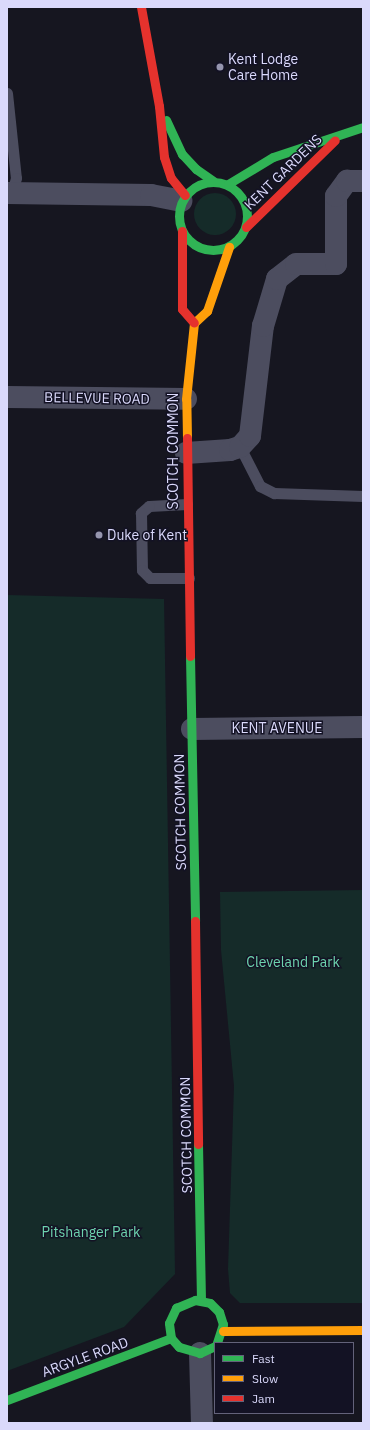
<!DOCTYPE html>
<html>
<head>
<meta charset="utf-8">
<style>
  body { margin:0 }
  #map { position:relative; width:370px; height:1430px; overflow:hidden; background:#161620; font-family:"IBM Plex Sans",sans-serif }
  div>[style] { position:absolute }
  .green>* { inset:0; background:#152b29 }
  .round { border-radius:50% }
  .lane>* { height:11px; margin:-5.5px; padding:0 5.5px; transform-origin:5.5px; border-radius:5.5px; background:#4c4d5f }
  .street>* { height:22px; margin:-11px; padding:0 11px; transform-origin:11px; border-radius:11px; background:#4c4d5f }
  .fast>* { height:9px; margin:-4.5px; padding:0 4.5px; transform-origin:4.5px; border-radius:4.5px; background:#30b455 }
  .fast>.ring { margin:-4.5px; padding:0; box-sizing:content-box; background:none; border:9px solid #30b455; border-radius:50% }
  .slow>* { height:9px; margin:-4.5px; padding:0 4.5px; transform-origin:4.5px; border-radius:4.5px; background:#ff9f0a }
  .jam>* { height:9px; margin:-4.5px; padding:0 4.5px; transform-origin:4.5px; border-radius:4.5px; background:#e5322d }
  .dots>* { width:11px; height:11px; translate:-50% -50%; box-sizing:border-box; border:2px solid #131224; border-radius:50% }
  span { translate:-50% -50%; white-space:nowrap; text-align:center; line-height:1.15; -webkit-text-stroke:3px #131224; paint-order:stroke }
  .poi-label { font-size:14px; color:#dad9fb }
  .left { translate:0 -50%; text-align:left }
  .street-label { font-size:14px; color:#dad9fb }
  .park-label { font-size:14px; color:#6dd3ae }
  .frame { position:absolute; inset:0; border:8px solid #dad9fb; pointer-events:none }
  .legend { position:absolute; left:214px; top:1342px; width:140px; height:72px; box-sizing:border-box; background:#131224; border:1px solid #63627a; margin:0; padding:5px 7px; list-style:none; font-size:12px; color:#dad9fb }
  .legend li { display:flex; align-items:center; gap:8px; height:20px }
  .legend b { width:20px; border:1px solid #63627a }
</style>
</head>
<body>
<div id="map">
  <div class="green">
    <i class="round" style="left:194px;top:193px;width:42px;height:42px"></i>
    <i style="clip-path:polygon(7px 595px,164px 599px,175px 1274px,124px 1327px,7px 1371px)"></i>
    <i style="clip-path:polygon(363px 890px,363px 1303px,240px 1303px,230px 1293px,228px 1269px,234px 1086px,221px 950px,220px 892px)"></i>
  </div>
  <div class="lane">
    <i style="left:7px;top:93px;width:85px;rotate:84deg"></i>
    <i style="left:16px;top:178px;width:15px;rotate:106deg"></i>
    <i style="left:240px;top:447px;width:44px;rotate:62.9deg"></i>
    <i style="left:260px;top:486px;width:16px;rotate:27deg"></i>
    <i style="left:274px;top:493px;width:89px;rotate:1.9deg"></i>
    <i style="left:187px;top:504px;width:38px;rotate:177deg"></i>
    <i style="left:149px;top:506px;width:11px;rotate:139deg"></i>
    <i style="left:141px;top:513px;width:57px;rotate:89deg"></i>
    <i style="left:142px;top:570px;width:11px;rotate:45deg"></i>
    <i style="left:150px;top:578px;width:39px"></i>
  </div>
  <div class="street">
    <i style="left:7px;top:193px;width:144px;rotate:0.8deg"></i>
    <i style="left:151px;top:195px;width:31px;rotate:11deg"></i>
    <i style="left:7px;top:397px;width:179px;rotate:0.6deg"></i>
    <i style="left:186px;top:453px;width:44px;rotate:-3.9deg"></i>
    <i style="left:230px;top:450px;width:10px;rotate:-17deg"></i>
    <i style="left:240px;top:447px;width:15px;rotate:-48deg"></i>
    <i style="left:250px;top:436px;width:111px;rotate:-83.3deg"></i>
    <i style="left:263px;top:326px;width:49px;rotate:-73.4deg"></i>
    <i style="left:277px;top:279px;width:24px;rotate:-38deg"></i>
    <i style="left:296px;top:264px;width:40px"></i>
    <i style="left:336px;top:264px;width:68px;rotate:-90deg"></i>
    <i style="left:336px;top:196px;width:19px;rotate:-54deg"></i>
    <i style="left:347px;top:181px;width:16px"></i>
    <i style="left:192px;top:729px;width:171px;rotate:-0.7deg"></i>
    <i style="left:200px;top:1353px;width:70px;rotate:88.4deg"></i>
  </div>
  <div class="fast">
    <i style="left:166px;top:120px;width:38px;rotate:65deg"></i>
    <i style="left:182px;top:154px;width:21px;rotate:47deg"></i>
    <i style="left:196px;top:169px;width:21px;rotate:35deg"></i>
    <i class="ring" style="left:179px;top:182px;width:59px;height:59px"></i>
    <i style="left:228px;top:184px;width:52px;rotate:-31deg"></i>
    <i style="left:273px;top:157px;width:95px;rotate:-18.4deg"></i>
    <i style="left:190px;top:656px;width:265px;rotate:88.9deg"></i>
    <i style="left:198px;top:1144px;width:156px;rotate:88.9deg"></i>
    <i style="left:215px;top:1346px;width:17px;rotate:155deg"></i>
    <i style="left:200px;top:1353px;width:22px;rotate:-164deg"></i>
    <i style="left:179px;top:1347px;width:12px;rotate:-132deg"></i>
    <i style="left:171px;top:1338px;width:15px;rotate:-98deg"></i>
    <i style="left:169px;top:1323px;width:17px;rotate:-65deg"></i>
    <i style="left:176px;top:1308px;width:21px;rotate:-23deg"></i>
    <i style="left:195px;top:1300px;width:15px;rotate:11deg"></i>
    <i style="left:210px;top:1303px;width:13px;rotate:45deg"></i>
    <i style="left:219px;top:1312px;width:13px;rotate:72deg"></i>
    <i style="left:223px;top:1324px;width:20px;rotate:108deg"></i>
    <i style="left:7px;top:1400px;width:175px;rotate:-20.7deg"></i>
  </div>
  <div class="slow">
    <i style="left:187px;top:438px;width:39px;rotate:-91deg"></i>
    <i style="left:186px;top:399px;width:76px;rotate:-84deg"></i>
    <i style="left:194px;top:323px;width:18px;rotate:-43deg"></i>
    <i style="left:207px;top:311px;width:68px;rotate:-71deg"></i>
    <i style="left:223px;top:1331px;width:140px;rotate:-0.4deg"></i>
  </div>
  <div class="jam">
    <i style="left:141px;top:7px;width:101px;rotate:79.7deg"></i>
    <i style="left:159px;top:106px;width:51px;rotate:84.4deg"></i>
    <i style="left:164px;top:157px;width:22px;rotate:72deg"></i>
    <i style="left:171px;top:178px;width:22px;rotate:51deg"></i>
    <i style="left:246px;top:227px;width:124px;rotate:-44.3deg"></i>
    <i style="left:182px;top:231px;width:78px;rotate:90deg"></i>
    <i style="left:182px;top:309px;width:18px;rotate:49deg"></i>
    <i style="left:187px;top:438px;width:218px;rotate:89.2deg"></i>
    <i style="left:195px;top:921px;width:223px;rotate:89.2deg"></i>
  </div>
  <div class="dots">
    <i style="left:220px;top:67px;background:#9595ae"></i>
    <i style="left:99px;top:535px;background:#9595ae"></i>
  </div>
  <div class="poi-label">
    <span class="left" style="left:228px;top:67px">Kent Lodge<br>Care Home</span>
    <span class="left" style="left:107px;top:535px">Duke of Kent</span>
  </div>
  <div class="street-label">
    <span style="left:283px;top:172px;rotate:-44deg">KENT GARDENS</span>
    <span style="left:97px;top:398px;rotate:1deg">BELLEVUE ROAD</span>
    <span style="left:173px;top:451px;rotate:-90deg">SCOTCH COMMON</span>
    <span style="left:277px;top:728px">KENT AVENUE</span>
    <span style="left:180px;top:812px;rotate:-91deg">SCOTCH COMMON</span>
    <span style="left:186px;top:1135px;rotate:-91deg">SCOTCH COMMON</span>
    <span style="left:85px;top:1357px;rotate:-20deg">ARGYLE ROAD</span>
  </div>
  <div class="park-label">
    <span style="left:293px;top:962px">Cleveland Park</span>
    <span style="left:91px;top:1232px">Pitshanger Park</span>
  </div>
  <div class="frame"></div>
  <ul class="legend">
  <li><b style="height:5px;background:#30b455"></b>Fast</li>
  <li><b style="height:5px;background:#ff9f0a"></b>Slow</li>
  <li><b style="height:5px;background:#e5322d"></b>Jam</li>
  </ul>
</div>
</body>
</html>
